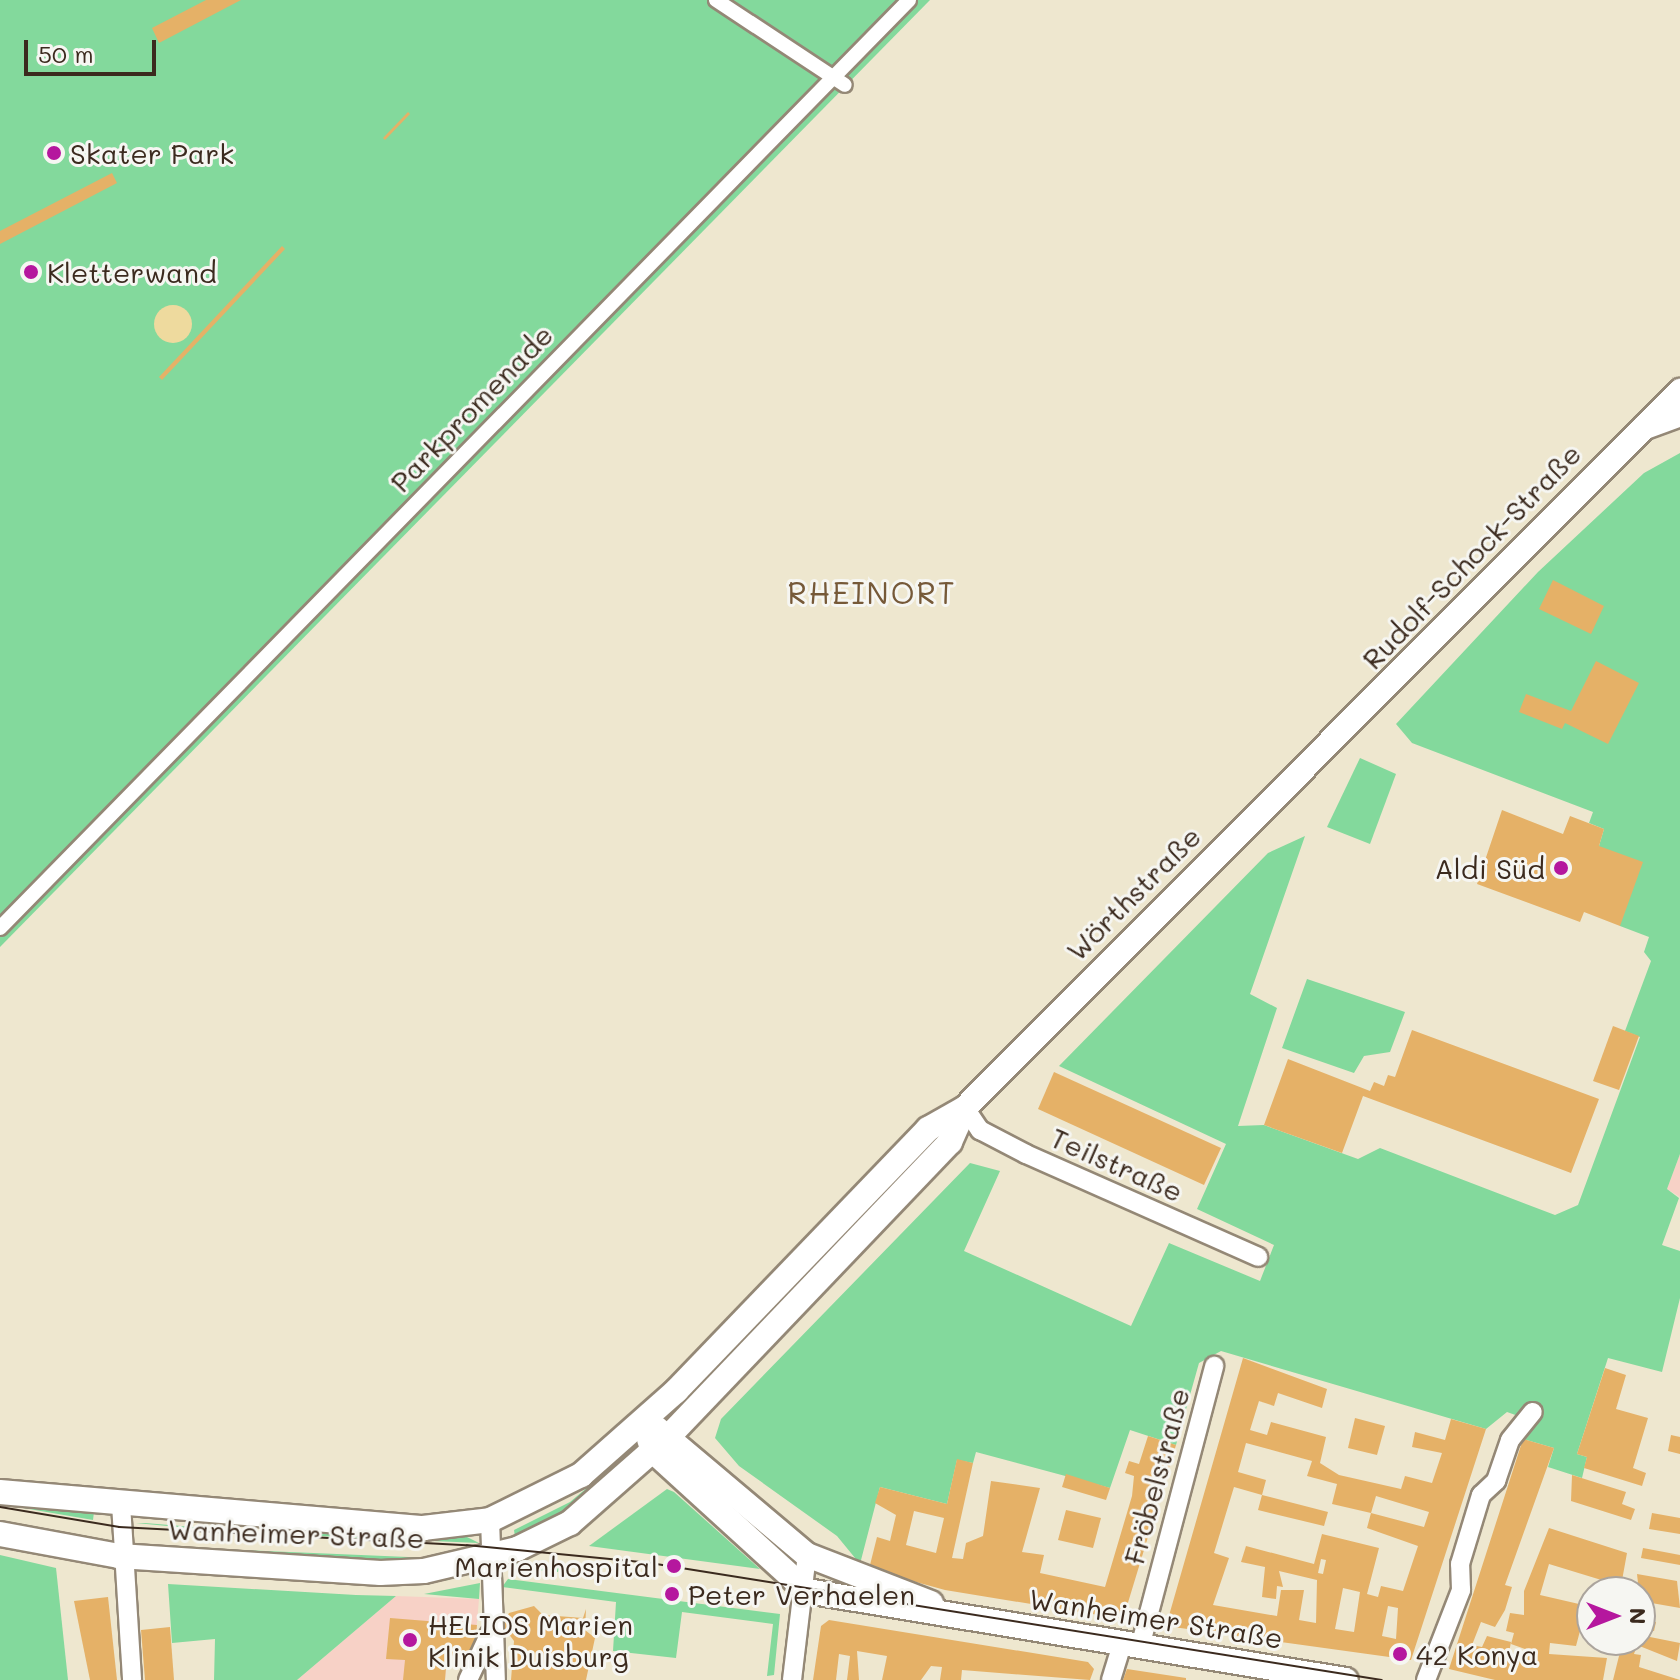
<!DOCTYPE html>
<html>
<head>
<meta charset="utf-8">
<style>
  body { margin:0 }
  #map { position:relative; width:1680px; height:1680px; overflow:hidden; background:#eee7cf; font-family:Mali,sans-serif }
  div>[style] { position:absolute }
  .built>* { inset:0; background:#f7d1c6 }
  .green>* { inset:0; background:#83d99c }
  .sand>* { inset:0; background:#eeda9e }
  .round { border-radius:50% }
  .building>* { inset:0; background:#e5b167 }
  .roads { filter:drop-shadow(2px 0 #948876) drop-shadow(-2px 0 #948876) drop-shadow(0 2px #948876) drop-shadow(0 -2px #948876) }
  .pedestrian>* { height:14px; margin:-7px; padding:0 7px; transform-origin:7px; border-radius:7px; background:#fff }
  .minor>* { height:18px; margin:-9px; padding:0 9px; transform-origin:9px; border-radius:9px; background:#fff }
  .tertiary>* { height:24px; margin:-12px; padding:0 12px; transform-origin:12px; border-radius:12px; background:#fff }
  .tram>* { height:2px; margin:-1px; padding:0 1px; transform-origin:1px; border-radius:1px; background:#3b2a1e }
  .dots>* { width:22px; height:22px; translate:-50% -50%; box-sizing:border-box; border:4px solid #f6f6f2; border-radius:50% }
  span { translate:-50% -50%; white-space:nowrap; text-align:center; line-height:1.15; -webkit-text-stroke:6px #f6f6f2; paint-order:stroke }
  .poi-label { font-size:28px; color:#3b2a1e }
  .left { translate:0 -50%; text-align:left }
  .right { translate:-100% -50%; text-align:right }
  .street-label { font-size:28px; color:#3b2a1e }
  .neighbourhood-label { font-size:30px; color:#765938; letter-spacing:2px }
  .north { position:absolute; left:1576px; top:1576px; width:80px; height:80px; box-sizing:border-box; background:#f6f6f2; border:2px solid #aba49d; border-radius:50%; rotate:90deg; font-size:22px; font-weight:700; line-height:32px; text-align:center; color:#3b2a1e }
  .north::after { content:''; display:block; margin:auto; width:28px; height:36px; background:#b5179e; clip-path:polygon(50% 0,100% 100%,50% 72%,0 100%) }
  .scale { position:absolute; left:24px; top:40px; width:132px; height:36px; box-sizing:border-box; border:4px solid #3b2a1e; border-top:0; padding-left:10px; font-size:24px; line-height:28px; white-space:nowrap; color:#3b2a1e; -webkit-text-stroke:6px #f6f6f2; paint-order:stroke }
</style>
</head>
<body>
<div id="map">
  <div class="built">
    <i style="clip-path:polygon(1680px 1154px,1680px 1197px,1667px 1189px)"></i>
    <i style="clip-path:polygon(396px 1596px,479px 1599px,474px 1657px,447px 1655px,445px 1680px,297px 1680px)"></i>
  </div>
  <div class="green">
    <i style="clip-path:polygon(0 0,930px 0,0 947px)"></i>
    <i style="clip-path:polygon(1680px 453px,1680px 1154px,1667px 1189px,1679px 1198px,1662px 1245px,1680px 1251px,1680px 1298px,1662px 1372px,1608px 1358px,1577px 1454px,1587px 1457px,1582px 1478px,1548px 1467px,1554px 1448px,1523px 1439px,1536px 1423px,1527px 1419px,1507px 1412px,1486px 1429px,1221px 1351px,1199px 1363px,1176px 1445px,1130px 1430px,1110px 1488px,976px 1452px,973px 1463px,957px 1460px,947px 1504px,880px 1487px,860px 1564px,837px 1536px,739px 1466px,715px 1438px,721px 1419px,970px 1163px,1000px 1171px,964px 1251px,1131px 1326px,1169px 1243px,1260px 1281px,1274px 1245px,1197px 1209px,1226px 1144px,1059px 1066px,1268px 853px,1305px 836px,1250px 994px,1277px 1008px,1238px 1126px,1264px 1125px,1358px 1159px,1380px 1148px,1555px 1215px,1578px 1205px,1640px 1037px,1625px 1031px,1651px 961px,1644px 952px,1649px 937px,1620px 926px,1599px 846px,1604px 829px,1589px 823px,1593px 812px,1412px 743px,1396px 724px,1538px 572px,1644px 473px)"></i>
    <i style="clip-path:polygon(1360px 758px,1396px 774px,1370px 844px,1327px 827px)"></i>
    <i style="clip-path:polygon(1307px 979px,1405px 1012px,1390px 1052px,1364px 1056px,1354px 1073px,1282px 1048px)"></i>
    <i style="clip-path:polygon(943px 1132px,693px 1398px,689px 1394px,916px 1150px)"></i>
    <i style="clip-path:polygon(633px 1449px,639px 1451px,577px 1508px,515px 1537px,514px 1530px,570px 1502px)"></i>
    <i style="clip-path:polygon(667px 1489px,674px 1492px,760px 1569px,589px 1546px)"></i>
    <i style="clip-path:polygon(0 1504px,94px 1512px,93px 1520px)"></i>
    <i style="clip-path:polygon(136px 1523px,145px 1523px,230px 1530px,230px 1532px)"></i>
    <i style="clip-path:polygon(308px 1530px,463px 1535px,479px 1543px,271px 1534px)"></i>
    <i style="clip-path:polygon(135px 1544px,239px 1550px,432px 1558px,401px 1563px)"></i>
    <i style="clip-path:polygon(0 1555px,56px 1568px,68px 1680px,0 1680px)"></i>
    <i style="clip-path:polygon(515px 1562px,559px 1566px,558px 1572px,510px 1568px)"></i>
    <i style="clip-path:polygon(143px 1567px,448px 1577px,449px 1580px,367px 1586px)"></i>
    <i style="clip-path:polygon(508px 1579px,780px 1614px,774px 1675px,767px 1676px,773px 1624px,682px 1612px,676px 1658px,613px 1651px,616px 1602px,502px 1587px)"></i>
    <i style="clip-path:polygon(480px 1583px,479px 1599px,424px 1594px)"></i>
    <i style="clip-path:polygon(168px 1584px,356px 1595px,396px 1596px,297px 1680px,214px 1680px,215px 1639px,172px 1643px)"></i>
  </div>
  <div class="sand">
    <i class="round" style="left:154px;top:305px;width:38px;height:38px"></i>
  </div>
  <div class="building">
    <i style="clip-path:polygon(206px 0,241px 0,159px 43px,152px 28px)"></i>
    <i style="clip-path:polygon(408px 112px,410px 114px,385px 140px,383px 138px)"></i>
    <i style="clip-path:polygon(112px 173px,117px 183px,0 244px,0 231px)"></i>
    <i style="clip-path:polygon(282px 246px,285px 249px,162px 380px,159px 377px)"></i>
    <i style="clip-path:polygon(1553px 580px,1604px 606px,1591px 634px,1539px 609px)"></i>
    <i style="clip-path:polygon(1596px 661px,1639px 683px,1608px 744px,1565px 723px,1562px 729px,1519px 712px,1526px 694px,1571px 711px)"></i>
    <i style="clip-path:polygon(1502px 810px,1563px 834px,1570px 816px,1604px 829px,1599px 846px,1643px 862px,1620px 926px,1584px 912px,1580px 922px,1477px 884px)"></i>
    <i style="clip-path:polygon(1613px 1026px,1639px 1036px,1619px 1090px,1593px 1081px)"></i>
    <i style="clip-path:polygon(1412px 1030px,1599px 1099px,1571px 1173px,1363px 1096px,1342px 1153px,1264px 1125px,1288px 1059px,1370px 1091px,1374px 1082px,1384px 1086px,1388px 1075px,1395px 1077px)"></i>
    <i style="clip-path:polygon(1054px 1072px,1221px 1148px,1204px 1185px,1038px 1109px)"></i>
    <i style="clip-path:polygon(evenodd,1243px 1358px,1327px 1389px,1322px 1408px,1278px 1393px,1274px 1406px,1259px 1401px,1250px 1430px,1267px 1435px,1271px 1422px,1326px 1437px,1320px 1463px,1339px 1475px,1401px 1489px,1405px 1476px,1432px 1483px,1442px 1453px,1412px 1447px,1415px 1432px,1445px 1440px,1451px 1419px,1486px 1429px,1411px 1660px,1166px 1626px,1243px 1358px,1246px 1443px,1312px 1461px,1307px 1476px,1337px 1484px,1332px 1504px,1371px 1513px,1376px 1496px,1429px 1512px,1424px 1527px,1371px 1513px,1367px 1528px,1418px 1546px,1403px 1591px,1381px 1586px,1378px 1597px,1367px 1594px,1379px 1548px,1322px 1534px,1314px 1564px,1246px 1546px,1241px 1562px,1265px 1567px,1262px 1597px,1276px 1599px,1277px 1586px,1283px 1587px,1279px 1571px,1317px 1580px,1316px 1623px,1299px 1620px,1304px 1590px,1281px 1590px,1277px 1616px,1213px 1605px,1229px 1558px,1214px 1553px,1234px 1487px,1262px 1495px,1266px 1480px,1238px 1472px,1246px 1443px,1243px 1358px,1321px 1559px,1326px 1560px,1323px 1574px,1318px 1573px,1321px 1559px,1243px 1358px,1343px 1588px,1360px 1592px,1354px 1632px,1335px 1629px,1343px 1588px,1243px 1358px,1388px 1606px,1398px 1608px,1396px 1639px,1382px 1636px,1388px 1606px)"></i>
    <i style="clip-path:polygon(1605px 1368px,1626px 1375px,1616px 1409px,1648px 1418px,1633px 1468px,1646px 1473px,1642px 1486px,1584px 1468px,1587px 1457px,1577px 1454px)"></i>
    <i style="clip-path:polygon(1355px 1418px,1385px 1426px,1377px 1455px,1348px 1448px)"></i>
    <i style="clip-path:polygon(1671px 1435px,1680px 1437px,1680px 1454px,1668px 1451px)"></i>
    <i style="clip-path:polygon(evenodd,1148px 1436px,1176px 1445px,1123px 1619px,945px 1590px,869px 1569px,877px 1537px,890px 1541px,896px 1515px,875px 1503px,880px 1487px,947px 1504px,957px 1459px,973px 1463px,952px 1558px,963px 1559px,966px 1543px,983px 1536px,991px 1481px,1040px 1488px,1022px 1552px,1044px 1555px,1040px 1573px,1105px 1587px,1132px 1496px,1134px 1476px,1125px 1473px,1129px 1461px,1139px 1464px,1148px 1436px,914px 1511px,944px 1518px,936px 1553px,906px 1545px,914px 1511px)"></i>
    <i style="clip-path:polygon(1523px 1439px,1554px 1448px,1505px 1585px,1512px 1587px,1505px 1610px,1495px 1627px,1481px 1622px,1472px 1645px,1482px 1647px,1487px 1636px,1511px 1642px,1508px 1658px,1523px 1660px,1525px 1649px,1511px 1644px,1514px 1633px,1506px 1631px,1510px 1613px,1524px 1615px,1524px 1591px,1549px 1528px,1627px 1553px,1621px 1586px,1549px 1564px,1540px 1595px,1592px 1607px,1592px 1634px,1580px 1631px,1576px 1646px,1550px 1643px,1549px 1654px,1607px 1658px,1603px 1680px,1495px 1680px,1449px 1669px)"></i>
    <i style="clip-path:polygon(1066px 1474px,1110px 1488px,1106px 1500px,1062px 1487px)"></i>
    <i style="clip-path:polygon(1572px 1475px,1626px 1492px,1622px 1504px,1635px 1509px,1631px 1520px,1571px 1501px)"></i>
    <i style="clip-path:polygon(1262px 1495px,1328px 1512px,1324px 1526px,1258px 1510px)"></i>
    <i style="clip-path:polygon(1066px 1510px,1101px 1518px,1093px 1548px,1058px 1540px)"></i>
    <i style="clip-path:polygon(1652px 1513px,1680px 1518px,1680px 1534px,1649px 1529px)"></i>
    <i style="clip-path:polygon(1643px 1548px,1680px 1555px,1680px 1565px,1641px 1558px)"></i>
    <i style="clip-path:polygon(1637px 1574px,1677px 1581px,1680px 1608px,1640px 1601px)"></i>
    <i style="clip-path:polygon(108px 1597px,117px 1680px,90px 1680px,74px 1601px)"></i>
    <i style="clip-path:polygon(534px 1606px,543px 1615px,570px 1617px,583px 1618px,586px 1609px,585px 1630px,595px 1638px,586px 1680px,511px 1680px,514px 1641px,502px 1625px,509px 1613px)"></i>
    <i style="clip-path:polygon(390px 1618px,477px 1625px,474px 1657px,447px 1655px,445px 1680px,403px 1680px,405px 1660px,386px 1659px)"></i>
    <i style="clip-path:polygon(1640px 1619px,1656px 1622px,1654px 1631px,1640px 1628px)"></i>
    <i style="clip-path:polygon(829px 1620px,1088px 1662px,1094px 1669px,1090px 1680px,962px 1670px,961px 1680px,940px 1680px,942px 1667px,931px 1666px,921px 1680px,882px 1680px,887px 1656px,857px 1651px,859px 1680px,847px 1680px,850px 1656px,839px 1654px,836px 1680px,813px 1680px,821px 1626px)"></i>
    <i style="clip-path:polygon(170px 1627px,174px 1680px,145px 1680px,141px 1630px)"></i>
    <i style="clip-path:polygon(1640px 1635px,1680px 1643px,1677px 1661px,1637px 1645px,1634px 1654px,1641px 1655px,1639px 1667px,1680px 1680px,1613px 1680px,1623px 1640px)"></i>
    <i style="clip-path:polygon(1127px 1669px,1186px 1678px,1186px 1680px,1123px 1680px)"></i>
  </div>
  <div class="roads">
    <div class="pedestrian">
      <i style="left:716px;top:0;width:154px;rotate:33.4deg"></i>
      <i style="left:0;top:928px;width:1299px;rotate:-45.59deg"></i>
    </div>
    <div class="minor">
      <i style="left:965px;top:1108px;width:27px;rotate:56deg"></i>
      <i style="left:980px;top:1130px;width:52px;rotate:27.6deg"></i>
      <i style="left:1026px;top:1154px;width:254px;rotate:23.9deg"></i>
      <i style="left:121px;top:1504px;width:176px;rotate:86.4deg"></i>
      <i style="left:490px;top:1520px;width:160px;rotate:87.9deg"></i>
      <i style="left:1140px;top:1647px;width:291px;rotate:-75.2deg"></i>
      <i style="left:468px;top:1680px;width:50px;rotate:-65deg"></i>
      <i style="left:792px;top:1680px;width:126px;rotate:-83.2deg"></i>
      <i style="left:1111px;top:1680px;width:38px;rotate:-73deg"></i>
      <i style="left:1426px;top:1680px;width:97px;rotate:-68.7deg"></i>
      <i style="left:1461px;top:1590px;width:26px;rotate:-92deg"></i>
      <i style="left:1460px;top:1564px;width:72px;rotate:-73.1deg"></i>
      <i style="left:1481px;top:1495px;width:21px;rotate:-43deg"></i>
      <i style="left:1496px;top:1481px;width:43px;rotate:-71.1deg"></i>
      <i style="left:1510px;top:1440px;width:36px;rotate:-51deg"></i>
    </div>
    <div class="tertiary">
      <i style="left:1645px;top:427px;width:37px;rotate:-20deg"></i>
      <i style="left:656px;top:1428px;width:197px;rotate:40.1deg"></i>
      <i style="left:807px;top:1555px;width:133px;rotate:21.2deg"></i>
      <i style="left:649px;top:1439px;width:13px;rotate:72deg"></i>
      <i style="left:653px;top:1451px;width:208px;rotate:42.3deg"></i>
      <i style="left:807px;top:1591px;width:546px;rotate:9.38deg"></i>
      <i style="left:0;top:1492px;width:425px;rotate:4.9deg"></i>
      <i style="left:423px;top:1528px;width:67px;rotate:-6.8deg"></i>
      <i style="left:490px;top:1520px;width:102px;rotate:-26.3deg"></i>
      <i style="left:581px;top:1475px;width:127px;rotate:-41.5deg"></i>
      <i style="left:676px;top:1391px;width:364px;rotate:-46.1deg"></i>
      <i style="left:928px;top:1129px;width:43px;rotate:-29.6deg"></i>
      <i style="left:965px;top:1108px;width:1013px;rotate:-45.08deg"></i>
      <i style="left:0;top:1534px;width:121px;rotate:10.5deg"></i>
      <i style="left:119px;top:1556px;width:262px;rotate:3.7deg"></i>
      <i style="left:380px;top:1573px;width:44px;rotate:-2.6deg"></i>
      <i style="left:424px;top:1571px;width:96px;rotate:-13.3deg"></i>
      <i style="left:517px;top:1549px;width:59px;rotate:-26.1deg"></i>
      <i style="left:570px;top:1523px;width:133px;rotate:-41.3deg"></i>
      <i style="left:670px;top:1435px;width:405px;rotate:-46.3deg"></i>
      <i style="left:950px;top:1142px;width:37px;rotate:-66deg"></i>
    </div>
  </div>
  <div class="tram">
    <i style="left:0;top:1507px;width:121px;rotate:9.5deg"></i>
    <i style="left:119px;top:1527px;width:348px;rotate:3deg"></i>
    <i style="left:467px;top:1545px;width:184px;rotate:5.6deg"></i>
    <i style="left:650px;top:1563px;width:741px;rotate:9.08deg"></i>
  </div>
  <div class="dots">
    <i style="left:54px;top:153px;background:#b5179e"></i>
    <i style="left:31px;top:272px;background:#b5179e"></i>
    <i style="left:1561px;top:868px;background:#b5179e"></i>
    <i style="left:674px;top:1566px;background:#b5179e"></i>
    <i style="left:672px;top:1594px;background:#b5179e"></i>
    <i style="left:410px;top:1640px;background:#b5179e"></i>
    <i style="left:1400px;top:1654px;background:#b5179e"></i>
  </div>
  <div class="poi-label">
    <span class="left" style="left:70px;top:153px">Skater Park</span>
    <span class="left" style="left:47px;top:272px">Kletterwand</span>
    <span class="right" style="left:1545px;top:868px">Aldi Süd</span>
    <span class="right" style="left:658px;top:1566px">Marienhospital</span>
    <span class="left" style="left:688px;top:1594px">Peter Verhaelen</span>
    <span class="left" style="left:428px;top:1640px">HELIOS Marien<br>Klinik Duisburg</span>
    <span class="left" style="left:1416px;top:1654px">42 Konya</span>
  </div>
  <div class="street-label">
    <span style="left:471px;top:408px;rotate:-46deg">Parkpromenade</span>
    <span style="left:1471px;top:556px;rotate:-46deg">Rudolf-Schock-Straße</span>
    <span style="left:1133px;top:893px;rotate:-45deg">Wörthstraße</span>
    <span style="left:1117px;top:1164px;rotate:24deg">Teilstraße</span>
    <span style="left:1156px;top:1476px;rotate:-75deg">Fröbelstraße</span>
    <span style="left:296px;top:1533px;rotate:2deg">Wanheimer Straße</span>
    <span style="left:1156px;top:1618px;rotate:9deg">Wanheimer Straße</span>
  </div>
  <div class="neighbourhood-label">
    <span style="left:872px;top:592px">RHEINORT</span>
  </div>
  <div class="north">N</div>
  <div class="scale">50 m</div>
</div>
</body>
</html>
